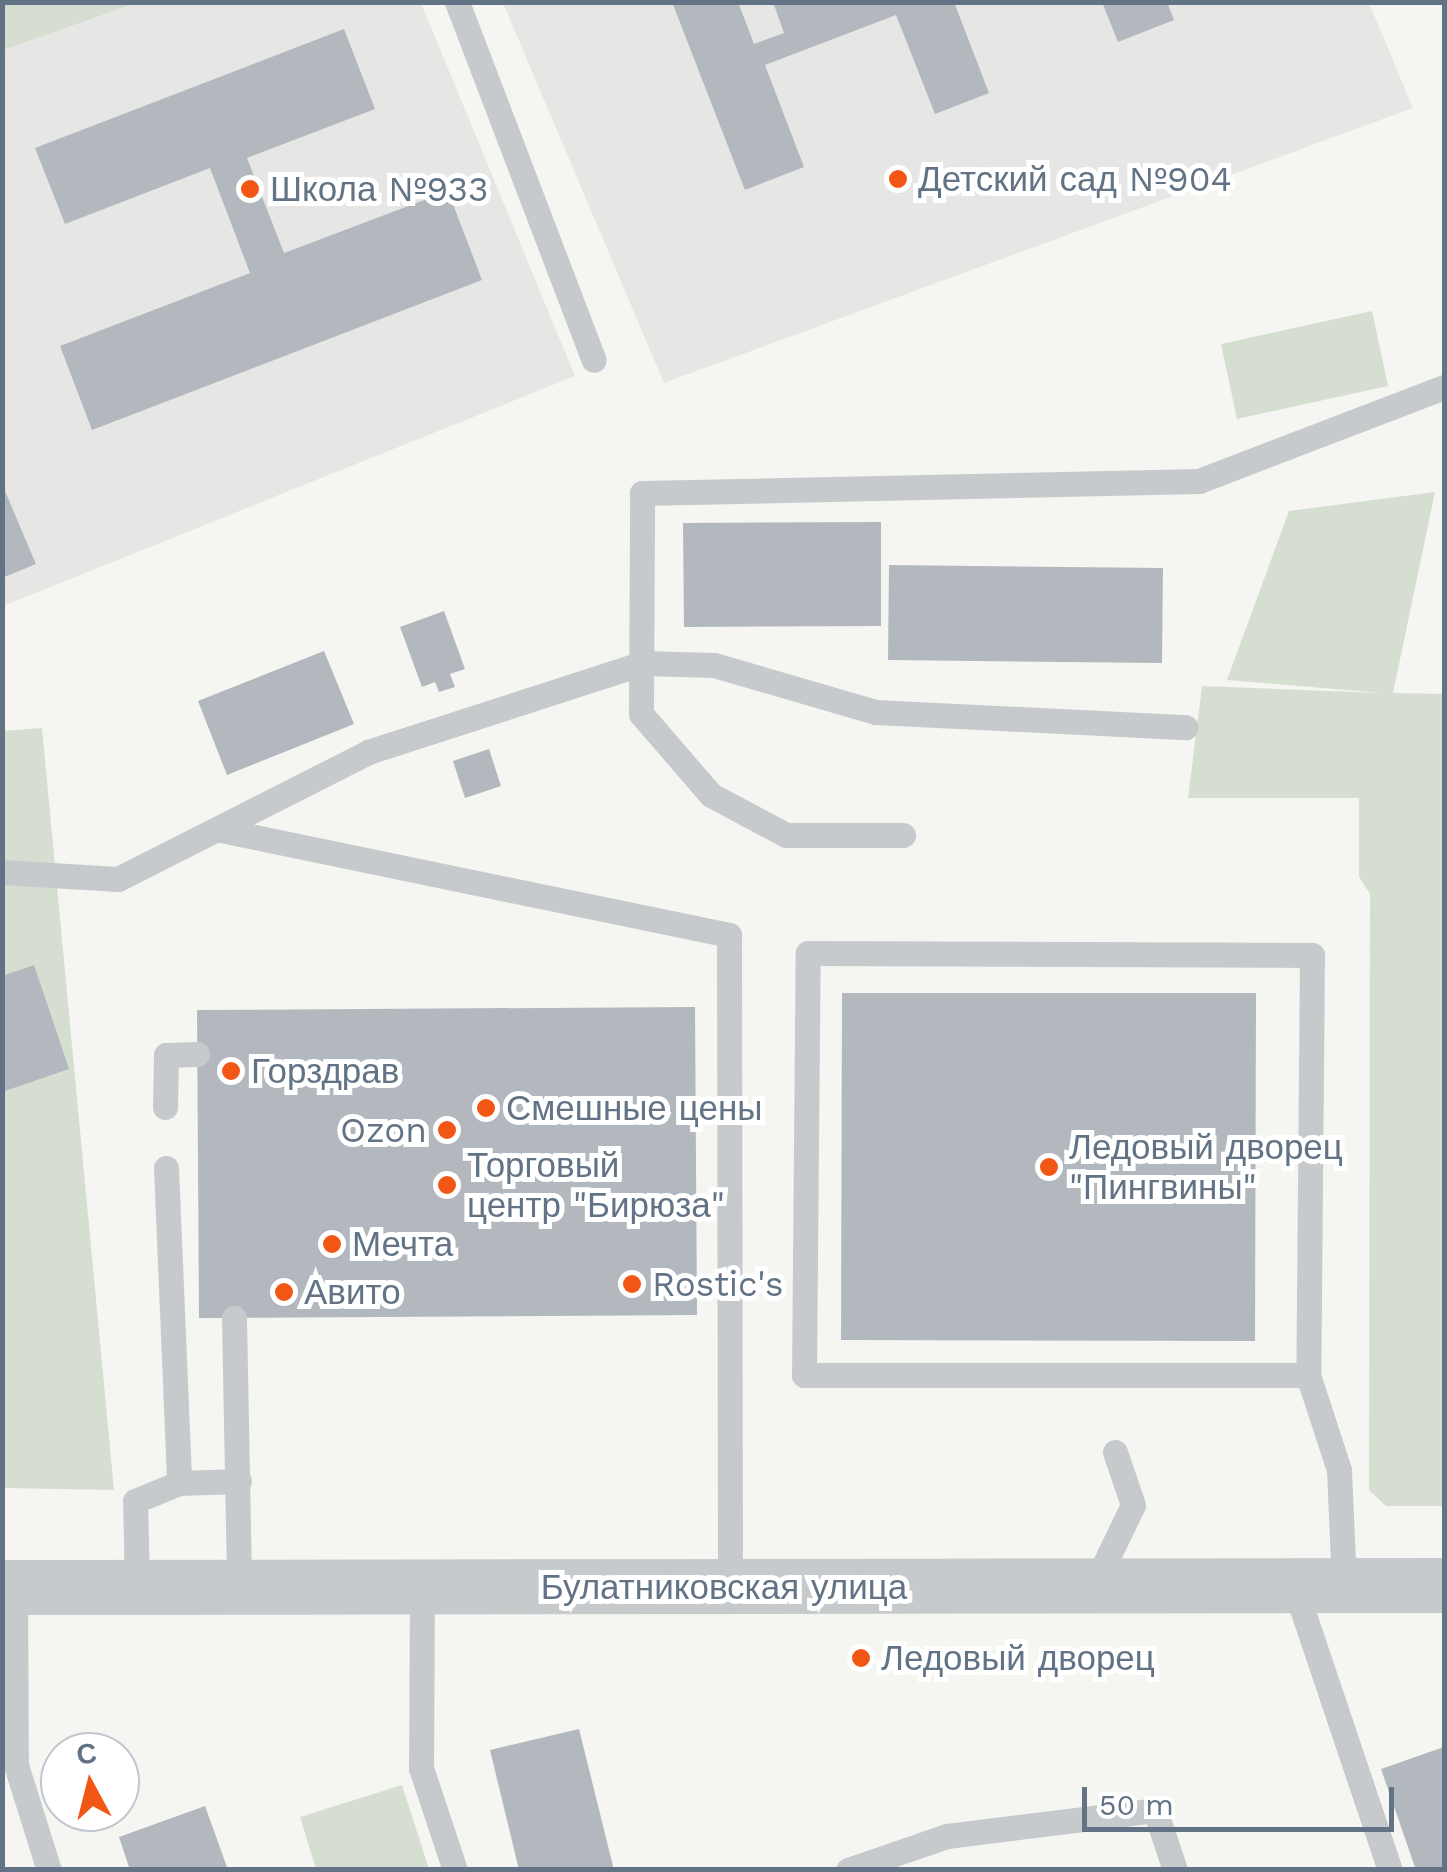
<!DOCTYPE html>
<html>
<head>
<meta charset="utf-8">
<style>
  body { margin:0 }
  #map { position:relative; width:1447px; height:1872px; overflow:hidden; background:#f5f6f1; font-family:"Work Sans",sans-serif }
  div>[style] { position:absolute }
  .built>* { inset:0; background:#e6e7e5 }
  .green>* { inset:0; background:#d6ded2 }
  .building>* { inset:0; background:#b2b8be }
  .service>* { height:25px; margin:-12.5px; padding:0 12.5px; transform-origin:12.5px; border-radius:12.5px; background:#c7cacd }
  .tertiary>* { height:55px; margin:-27.5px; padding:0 27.5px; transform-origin:27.5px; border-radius:27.5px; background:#c7cacd }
  .dots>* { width:28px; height:28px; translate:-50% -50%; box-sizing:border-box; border:5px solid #fff; border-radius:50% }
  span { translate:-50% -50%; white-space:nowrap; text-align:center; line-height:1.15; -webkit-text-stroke:10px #fff; paint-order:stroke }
  .poi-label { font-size:35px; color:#627385 }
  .left { translate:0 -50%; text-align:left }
  .right { translate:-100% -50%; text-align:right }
  .street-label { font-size:35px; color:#627385 }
  .frame { position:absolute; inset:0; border:5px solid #627385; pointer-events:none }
  .north { position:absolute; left:40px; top:1732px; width:100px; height:100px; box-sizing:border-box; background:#fff; border:2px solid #c0c7ce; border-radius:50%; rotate:353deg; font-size:28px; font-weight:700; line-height:40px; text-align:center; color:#627385 }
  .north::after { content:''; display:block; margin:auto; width:35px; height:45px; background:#f25615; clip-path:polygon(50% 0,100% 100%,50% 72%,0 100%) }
  .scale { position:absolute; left:1082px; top:1787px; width:312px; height:45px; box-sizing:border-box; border:5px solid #627385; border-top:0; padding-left:12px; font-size:30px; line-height:35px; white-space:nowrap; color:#627385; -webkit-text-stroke:8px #fff; paint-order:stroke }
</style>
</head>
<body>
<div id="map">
  <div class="built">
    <i style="clip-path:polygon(3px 3px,421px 3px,575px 376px,3px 606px)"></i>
    <i style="clip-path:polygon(503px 3px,1369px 3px,1413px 108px,664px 383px)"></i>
  </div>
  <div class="green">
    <i style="clip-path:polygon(3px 2px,136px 2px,136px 3px,3px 50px)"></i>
    <i style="clip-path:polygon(1372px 311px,1388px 386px,1237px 419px,1221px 344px)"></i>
    <i style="clip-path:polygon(1435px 492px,1393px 693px,1444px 694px,1444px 1506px,1386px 1506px,1369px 1490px,1370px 894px,1359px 877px,1359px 798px,1188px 798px,1202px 686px,1382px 693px,1227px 680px,1289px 511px)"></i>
    <i style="clip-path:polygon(42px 728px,114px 1490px,3px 1488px,3px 731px)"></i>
    <i style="clip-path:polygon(402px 1785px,429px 1869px,316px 1869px,300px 1817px)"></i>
  </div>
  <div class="building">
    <i style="clip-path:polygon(672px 2px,738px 2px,754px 44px,784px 33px,773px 2px,954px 2px,989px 93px,935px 114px,896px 15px,765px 65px,804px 167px,745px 190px)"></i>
    <i style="clip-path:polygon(1102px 2px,1167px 2px,1174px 20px,1118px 42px)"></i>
    <i style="clip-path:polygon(344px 29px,375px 109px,247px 158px,284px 253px,448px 191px,482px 280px,92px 430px,60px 346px,250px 273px,210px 168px,65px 224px,35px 148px)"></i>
    <i style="clip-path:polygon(2px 484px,36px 564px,2px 578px)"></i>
    <i style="clip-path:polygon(881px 522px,881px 626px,684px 627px,683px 523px)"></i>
    <i style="clip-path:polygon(889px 565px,1163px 568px,1162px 663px,888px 660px)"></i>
    <i style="clip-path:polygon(444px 611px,465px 669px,450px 674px,455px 687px,439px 692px,435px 682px,422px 687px,400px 627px)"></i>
    <i style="clip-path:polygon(324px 651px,354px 724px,227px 775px,198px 701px)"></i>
    <i style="clip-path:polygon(489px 749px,501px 786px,465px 798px,453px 761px)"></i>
    <i style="clip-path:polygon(34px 965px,69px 1069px,2px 1092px,2px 976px)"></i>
    <i style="clip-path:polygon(842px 993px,1256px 993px,1255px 1341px,841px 1340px)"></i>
    <i style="clip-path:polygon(695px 1007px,697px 1315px,199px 1318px,197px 1010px)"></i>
    <i style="clip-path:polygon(579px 1729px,614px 1870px,519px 1870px,490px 1750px)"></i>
    <i style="clip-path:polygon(1444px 1747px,1444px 1870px,1416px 1870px,1381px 1769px)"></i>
    <i style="clip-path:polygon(205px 1806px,228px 1870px,130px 1870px,119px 1837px)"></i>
  </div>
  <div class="service">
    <i style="left:457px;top:2px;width:383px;rotate:69.1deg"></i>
    <i style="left:221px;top:830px;width:519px;rotate:11.68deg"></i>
    <i style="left:729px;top:935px;width:653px;rotate:89.91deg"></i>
    <i style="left:903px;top:835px;width:117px;rotate:180deg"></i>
    <i style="left:786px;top:835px;width:85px;rotate:-151.9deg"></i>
    <i style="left:711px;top:795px;width:107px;rotate:-130.8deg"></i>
    <i style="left:641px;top:714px;width:221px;rotate:-89.7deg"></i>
    <i style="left:642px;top:493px;width:557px;rotate:-1.23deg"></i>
    <i style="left:1199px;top:481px;width:262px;rotate:-21deg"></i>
    <i style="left:2px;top:872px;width:116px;rotate:3.5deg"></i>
    <i style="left:118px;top:879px;width:280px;rotate:-26.9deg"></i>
    <i style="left:368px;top:752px;width:289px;rotate:-17.9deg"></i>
    <i style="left:643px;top:663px;width:71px;rotate:1.6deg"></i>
    <i style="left:714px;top:665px;width:169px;rotate:16.2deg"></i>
    <i style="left:876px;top:712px;width:310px;rotate:2.8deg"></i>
    <i style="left:165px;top:1107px;width:52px;rotate:-88.9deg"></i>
    <i style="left:166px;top:1055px;width:31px;rotate:-2deg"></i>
    <i style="left:166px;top:1168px;width:315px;rotate:87.6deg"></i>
    <i style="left:179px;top:1483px;width:60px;rotate:-1.9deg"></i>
    <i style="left:234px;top:1318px;width:269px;rotate:88.9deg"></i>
    <i style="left:1308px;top:1375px;width:504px;rotate:180deg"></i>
    <i style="left:804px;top:1375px;width:422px;rotate:-89.5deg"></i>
    <i style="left:808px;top:953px;width:504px;rotate:0.23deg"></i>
    <i style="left:1312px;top:955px;width:420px;rotate:90.5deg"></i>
    <i style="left:1308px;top:1375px;width:100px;rotate:71.9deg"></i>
    <i style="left:1339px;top:1470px;width:114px;rotate:87.5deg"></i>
    <i style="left:1294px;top:1585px;width:301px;rotate:71.4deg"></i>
    <i style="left:15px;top:1587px;width:178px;rotate:89.7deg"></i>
    <i style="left:16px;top:1765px;width:110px;rotate:72.6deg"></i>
    <i style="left:137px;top:1587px;width:86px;rotate:-91.3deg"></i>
    <i style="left:135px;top:1501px;width:48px;rotate:-22.2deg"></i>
    <i style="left:422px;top:1587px;width:181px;rotate:90.3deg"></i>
    <i style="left:421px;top:1768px;width:108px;rotate:71.6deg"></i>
    <i style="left:1093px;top:1588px;width:92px;rotate:-64.3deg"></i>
    <i style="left:1133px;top:1505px;width:56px;rotate:-108.8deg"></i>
    <i style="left:848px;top:1870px;width:105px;rotate:-19deg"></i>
    <i style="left:947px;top:1836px;width:210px;rotate:-7.1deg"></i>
    <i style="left:1155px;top:1810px;width:63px;rotate:71.6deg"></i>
  </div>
  <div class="tertiary">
    <i style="left:2px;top:1587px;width:1442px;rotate:-0.08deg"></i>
  </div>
  <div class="dots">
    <i style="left:898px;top:179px;background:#f25615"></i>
    <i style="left:250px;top:189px;background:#f25615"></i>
    <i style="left:231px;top:1071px;background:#f25615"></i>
    <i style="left:486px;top:1108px;background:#f25615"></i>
    <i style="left:447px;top:1130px;background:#f25615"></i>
    <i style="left:1049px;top:1167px;background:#f25615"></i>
    <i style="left:447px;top:1185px;background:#f25615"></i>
    <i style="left:332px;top:1244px;background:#f25615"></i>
    <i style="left:632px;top:1284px;background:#f25615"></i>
    <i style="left:284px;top:1292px;background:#f25615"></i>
    <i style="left:861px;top:1658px;background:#f25615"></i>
  </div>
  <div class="poi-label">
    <span class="left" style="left:918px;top:179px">Детский сад №904</span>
    <span class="left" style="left:270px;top:189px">Школа №933</span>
    <span class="left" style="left:251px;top:1071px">Горздрав</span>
    <span class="left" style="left:506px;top:1108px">Смешные цены</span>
    <span class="right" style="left:427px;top:1130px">Ozon</span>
    <span class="left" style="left:1069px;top:1167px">Ледовый дворец<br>"Пингвины"</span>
    <span class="left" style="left:467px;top:1185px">Торговый<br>центр "Бирюза"</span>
    <span class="left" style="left:352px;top:1244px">Мечта</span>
    <span class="left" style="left:652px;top:1284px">Rostic's</span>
    <span class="left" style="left:304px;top:1292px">Авито</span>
    <span class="left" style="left:881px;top:1658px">Ледовый дворец</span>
  </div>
  <div class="street-label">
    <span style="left:724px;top:1587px">Булатниковская улица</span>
  </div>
  <div class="frame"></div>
  <div class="north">С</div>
  <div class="scale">50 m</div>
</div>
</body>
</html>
